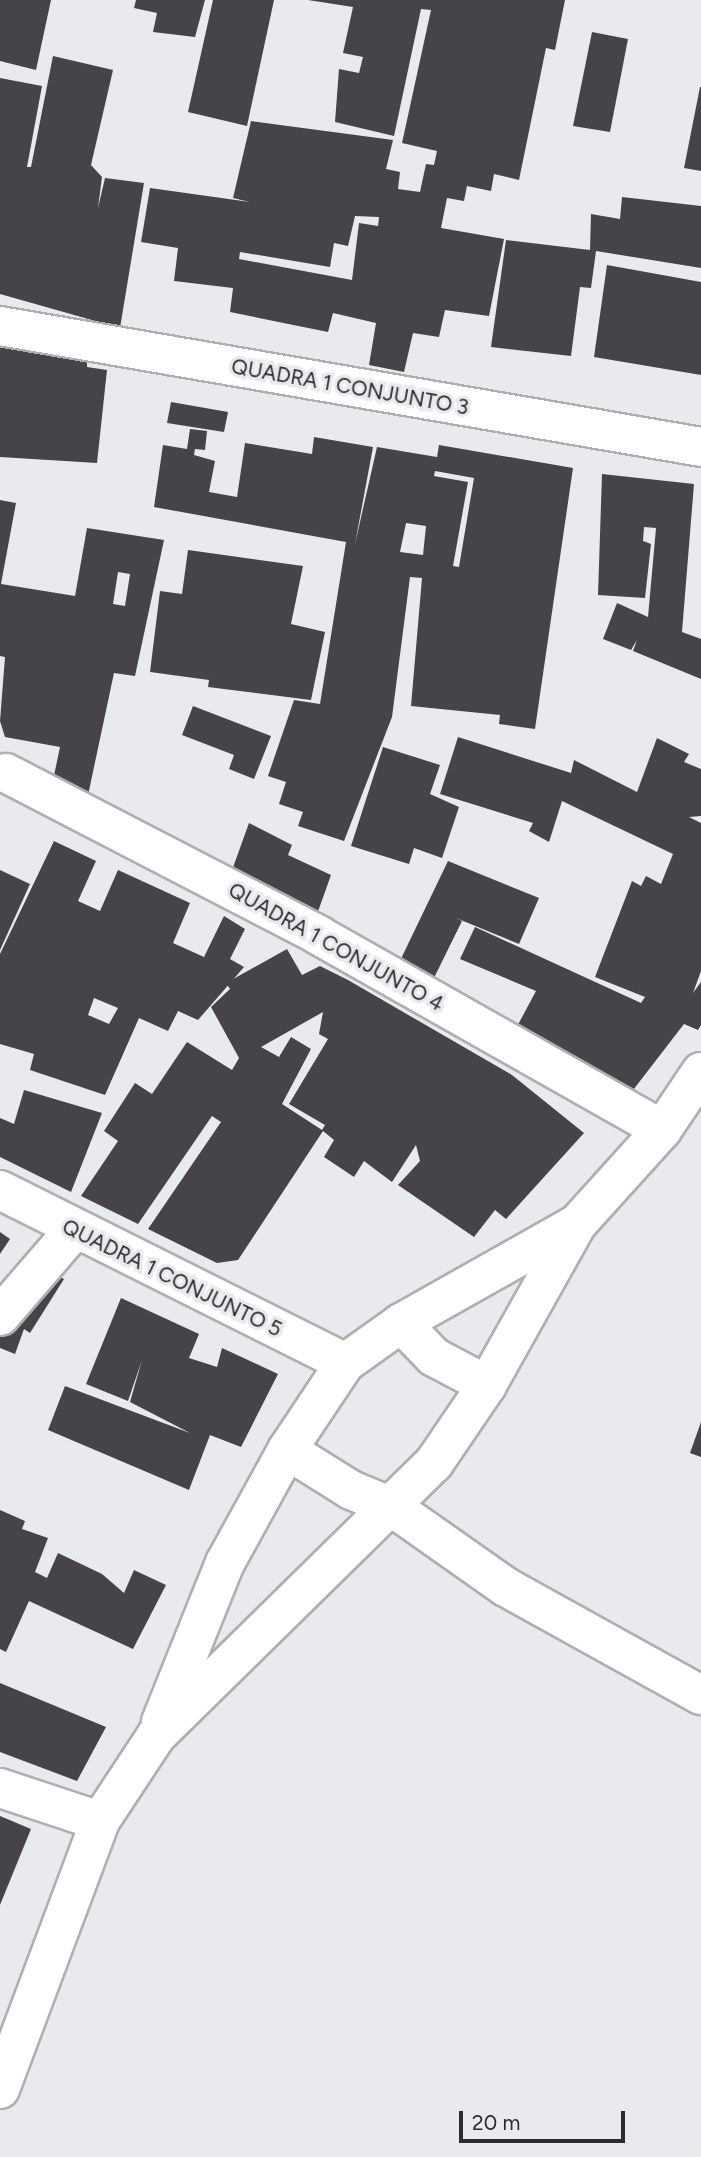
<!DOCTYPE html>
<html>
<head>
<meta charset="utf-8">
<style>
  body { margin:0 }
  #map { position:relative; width:701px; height:2157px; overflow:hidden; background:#e9eaee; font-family:Figtree,sans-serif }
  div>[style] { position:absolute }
  .building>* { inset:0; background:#464448 }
  .roads { filter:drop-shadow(2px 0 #afafb3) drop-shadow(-2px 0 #afafb3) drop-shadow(0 2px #afafb3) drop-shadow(0 -2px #afafb3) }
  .minor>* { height:38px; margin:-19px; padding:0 19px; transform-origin:19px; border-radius:19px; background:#fff }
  span { translate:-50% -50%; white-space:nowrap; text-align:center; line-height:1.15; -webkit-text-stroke:7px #e9eaee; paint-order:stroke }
  .street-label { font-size:21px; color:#2c2c2e }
  .scale { position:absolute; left:459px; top:2111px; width:166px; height:32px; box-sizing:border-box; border:4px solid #2c2c2e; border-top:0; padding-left:9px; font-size:21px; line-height:24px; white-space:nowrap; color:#2c2c2e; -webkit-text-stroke:5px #e9eaee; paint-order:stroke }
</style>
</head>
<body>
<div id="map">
  <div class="building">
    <i style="clip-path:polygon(0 0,51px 0,36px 70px,0 61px)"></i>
    <i style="clip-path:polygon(136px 0,205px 0,195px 37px,153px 32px,157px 13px,134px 8px)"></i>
    <i style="clip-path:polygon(213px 0,274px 0,247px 126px,188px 112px)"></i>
    <i style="clip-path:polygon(evenodd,308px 0,565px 0,555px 50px,546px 48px,519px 180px,494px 174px,491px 191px,467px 186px,464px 201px,447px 198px,441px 228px,504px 239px,489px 316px,445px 310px,439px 337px,413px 333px,404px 372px,369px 365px,376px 323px,333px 313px,328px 332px,230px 312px,233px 288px,174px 281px,178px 248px,141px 242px,150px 188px,250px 202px,233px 198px,251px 121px,393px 140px,386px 169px,400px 172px,398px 189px,420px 192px,426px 164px,434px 165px,437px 151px,402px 143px,431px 10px,421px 9px,394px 136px,335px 122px,339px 69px,359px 73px,363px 57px,343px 53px,353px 7px,308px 0,355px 216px,379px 217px,378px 226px,359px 223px,352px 280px,239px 259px,240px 252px,330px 267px,334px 243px,348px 246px,355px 216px)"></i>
    <i style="clip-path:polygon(592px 32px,628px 39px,610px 132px,573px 126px)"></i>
    <i style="clip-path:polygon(53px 56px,113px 70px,91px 165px,102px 177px,98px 208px,105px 178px,144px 183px,120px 328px,0 294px,0 78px,42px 86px,27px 167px,31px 167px)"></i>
    <i style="clip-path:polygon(700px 87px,701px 87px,701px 171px,684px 168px)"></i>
    <i style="clip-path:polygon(622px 197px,701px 206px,701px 268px,596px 251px,591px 288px,580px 287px,571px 356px,491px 347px,506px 240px,590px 250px,591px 214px,620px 219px)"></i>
    <i style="clip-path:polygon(607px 265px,701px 282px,701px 375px,594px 357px)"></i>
    <i style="clip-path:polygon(0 346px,87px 360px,87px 367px,107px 370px,97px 463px,0 457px)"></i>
    <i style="clip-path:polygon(171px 402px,228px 412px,224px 432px,167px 423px)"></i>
    <i style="clip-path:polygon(evenodd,190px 429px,207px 431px,205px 450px,195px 449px,194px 455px,215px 461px,209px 492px,237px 497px,245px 443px,312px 454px,314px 437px,373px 447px,355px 544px,377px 447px,437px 457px,439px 445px,573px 468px,535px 729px,499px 724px,500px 715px,411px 706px,422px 578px,410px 577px,392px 717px,344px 841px,298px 826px,303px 812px,279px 804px,286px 782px,268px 776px,294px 700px,320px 704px,346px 542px,154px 507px,163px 445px,187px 449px,190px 429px,435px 471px,474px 478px,459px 567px,453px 566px,468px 482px,434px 476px,435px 471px,190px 429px,406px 523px,426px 526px,423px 555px,400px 552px,406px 523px)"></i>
    <i style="clip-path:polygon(602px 474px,694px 484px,682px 632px,701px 639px,701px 679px,633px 651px,637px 640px,631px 650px,603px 639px,617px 603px,648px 617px,656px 528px,644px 527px,643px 541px,651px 544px,645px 598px,598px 595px)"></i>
    <i style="clip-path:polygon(evenodd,0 500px,16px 503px,1px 584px,75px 596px,87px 528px,164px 540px,135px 676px,114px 673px,87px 800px,52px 785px,60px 747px,5px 737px,0 721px,5px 657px,0 656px,0 500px,118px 572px,130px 574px,125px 606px,113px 604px,118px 572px)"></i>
    <i style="clip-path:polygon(188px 550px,303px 566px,291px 624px,325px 632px,311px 700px,208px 687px,209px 680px,150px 672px,160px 591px,182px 594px)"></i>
    <i style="clip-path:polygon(193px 706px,271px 736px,254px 779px,229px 769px,234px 755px,182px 735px)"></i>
    <i style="clip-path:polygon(458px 737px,571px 773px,574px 760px,637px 792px,657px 738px,689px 754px,684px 762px,701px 769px,701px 816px,689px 817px,701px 823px,701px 971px,693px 993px,701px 982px,701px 1025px,698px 1030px,684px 1024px,630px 1094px,513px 1034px,536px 991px,460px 959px,475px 927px,641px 1003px,645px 997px,595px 977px,632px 881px,641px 886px,646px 876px,661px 884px,673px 854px,562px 801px,549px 842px,529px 831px,533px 823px,440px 794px)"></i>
    <i style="clip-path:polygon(383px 747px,440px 765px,430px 794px,459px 807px,442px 858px,414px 848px,409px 864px,351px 846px)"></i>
    <i style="clip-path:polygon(249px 823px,292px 845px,288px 855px,331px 875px,316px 917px,231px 873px)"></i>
    <i style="clip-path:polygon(evenodd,54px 841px,96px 861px,78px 901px,100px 911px,118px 870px,190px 903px,173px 943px,204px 957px,224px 916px,245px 929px,230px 959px,244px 967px,198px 1020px,178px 1011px,168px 1031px,139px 1018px,105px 1095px,30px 1070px,34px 1054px,0 1044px,0 954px,54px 841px,94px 998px,118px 1008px,109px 1024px,88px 1015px,94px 998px)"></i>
    <i style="clip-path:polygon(448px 861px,539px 898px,519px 944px,456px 918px,462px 921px,430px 986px,397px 967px)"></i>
    <i style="clip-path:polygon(0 870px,30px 884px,0 950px)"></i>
    <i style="clip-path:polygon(evenodd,287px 949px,302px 975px,320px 966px,348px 980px,512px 1075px,584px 1133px,506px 1219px,495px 1210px,474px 1237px,398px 1185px,420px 1161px,416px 1145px,392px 1182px,364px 1161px,354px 1177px,324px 1157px,334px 1140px,323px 1131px,238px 1260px,217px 1263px,148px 1229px,221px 1122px,212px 1116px,138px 1224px,81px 1196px,118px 1141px,104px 1131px,135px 1083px,152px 1094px,187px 1042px,232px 1070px,239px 1058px,211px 1007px,230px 989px,226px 983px,287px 949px,323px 1012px,319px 1034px,328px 1039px,289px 1104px,325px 1125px,322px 1130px,282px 1104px,311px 1049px,291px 1037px,279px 1057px,261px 1047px,323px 1012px)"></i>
    <i style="clip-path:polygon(24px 1090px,102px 1113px,71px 1192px,0 1157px,0 1118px,14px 1124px)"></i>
    <i style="clip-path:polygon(0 1232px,10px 1239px,0 1254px)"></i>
    <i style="clip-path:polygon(32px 1263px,64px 1279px,30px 1333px,24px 1329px,15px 1354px,0 1348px,0 1314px)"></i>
    <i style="clip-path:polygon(121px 1298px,199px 1334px,189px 1358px,217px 1367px,222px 1348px,278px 1374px,241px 1447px,210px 1435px,189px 1490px,48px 1430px,65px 1386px,190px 1433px,130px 1402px,142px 1360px,128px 1401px,86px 1384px)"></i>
    <i style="clip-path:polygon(701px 1422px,701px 1457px,690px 1453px)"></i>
    <i style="clip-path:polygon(0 1510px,25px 1521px,22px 1529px,48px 1538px,35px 1572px,47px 1578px,58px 1553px,102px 1574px,124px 1593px,134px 1570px,166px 1585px,133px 1649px,29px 1601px,6px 1652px,0 1649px)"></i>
    <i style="clip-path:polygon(0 1683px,106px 1727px,77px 1781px,0 1752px)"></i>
    <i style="clip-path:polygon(0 1816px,31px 1829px,0 1905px)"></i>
  </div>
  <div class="roads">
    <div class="minor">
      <i style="left:0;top:326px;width:711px;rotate:9.79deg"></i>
      <i style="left:6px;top:773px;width:352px;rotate:27.4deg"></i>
      <i style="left:318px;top:935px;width:395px;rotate:29.5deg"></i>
      <i style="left:0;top:1190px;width:386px;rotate:26.6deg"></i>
      <i style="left:0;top:1316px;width:112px;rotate:-49.3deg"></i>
      <i style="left:401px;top:1323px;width:47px;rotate:45.9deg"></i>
      <i style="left:434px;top:1357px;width:60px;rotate:27.8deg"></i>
      <i style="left:287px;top:1450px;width:75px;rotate:32deg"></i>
      <i style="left:351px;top:1490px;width:44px;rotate:22.5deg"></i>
      <i style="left:392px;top:1507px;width:139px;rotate:35.1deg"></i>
      <i style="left:506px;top:1587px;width:223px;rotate:29deg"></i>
      <i style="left:161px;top:1722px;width:171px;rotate:-68.1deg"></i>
      <i style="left:225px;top:1563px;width:129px;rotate:-61.2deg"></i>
      <i style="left:287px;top:1450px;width:105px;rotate:-56.3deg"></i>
      <i style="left:345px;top:1363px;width:69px;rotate:-35.5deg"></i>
      <i style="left:401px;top:1323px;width:202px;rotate:-29.4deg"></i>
      <i style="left:0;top:1788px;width:105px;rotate:18.3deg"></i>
      <i style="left:0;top:2089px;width:286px;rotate:-69.5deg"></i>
      <i style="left:100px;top:1821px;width:102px;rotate:-56.6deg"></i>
      <i style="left:156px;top:1736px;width:390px;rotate:-44.5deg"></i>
      <i style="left:434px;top:1463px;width:94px;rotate:-55.8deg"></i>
      <i style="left:487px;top:1385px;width:184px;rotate:-60.8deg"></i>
      <i style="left:577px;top:1224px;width:127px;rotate:-47.9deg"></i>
      <i style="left:662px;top:1130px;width:70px;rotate:-56.1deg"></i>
    </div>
  </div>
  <div class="street-label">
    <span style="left:350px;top:387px;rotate:10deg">QUADRA 1 CONJUNTO 3</span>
    <span style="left:336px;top:947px;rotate:29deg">QUADRA 1 CONJUNTO 4</span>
    <span style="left:172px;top:1278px;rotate:26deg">QUADRA 1 CONJUNTO 5</span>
  </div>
  <div class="scale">20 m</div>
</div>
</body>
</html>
